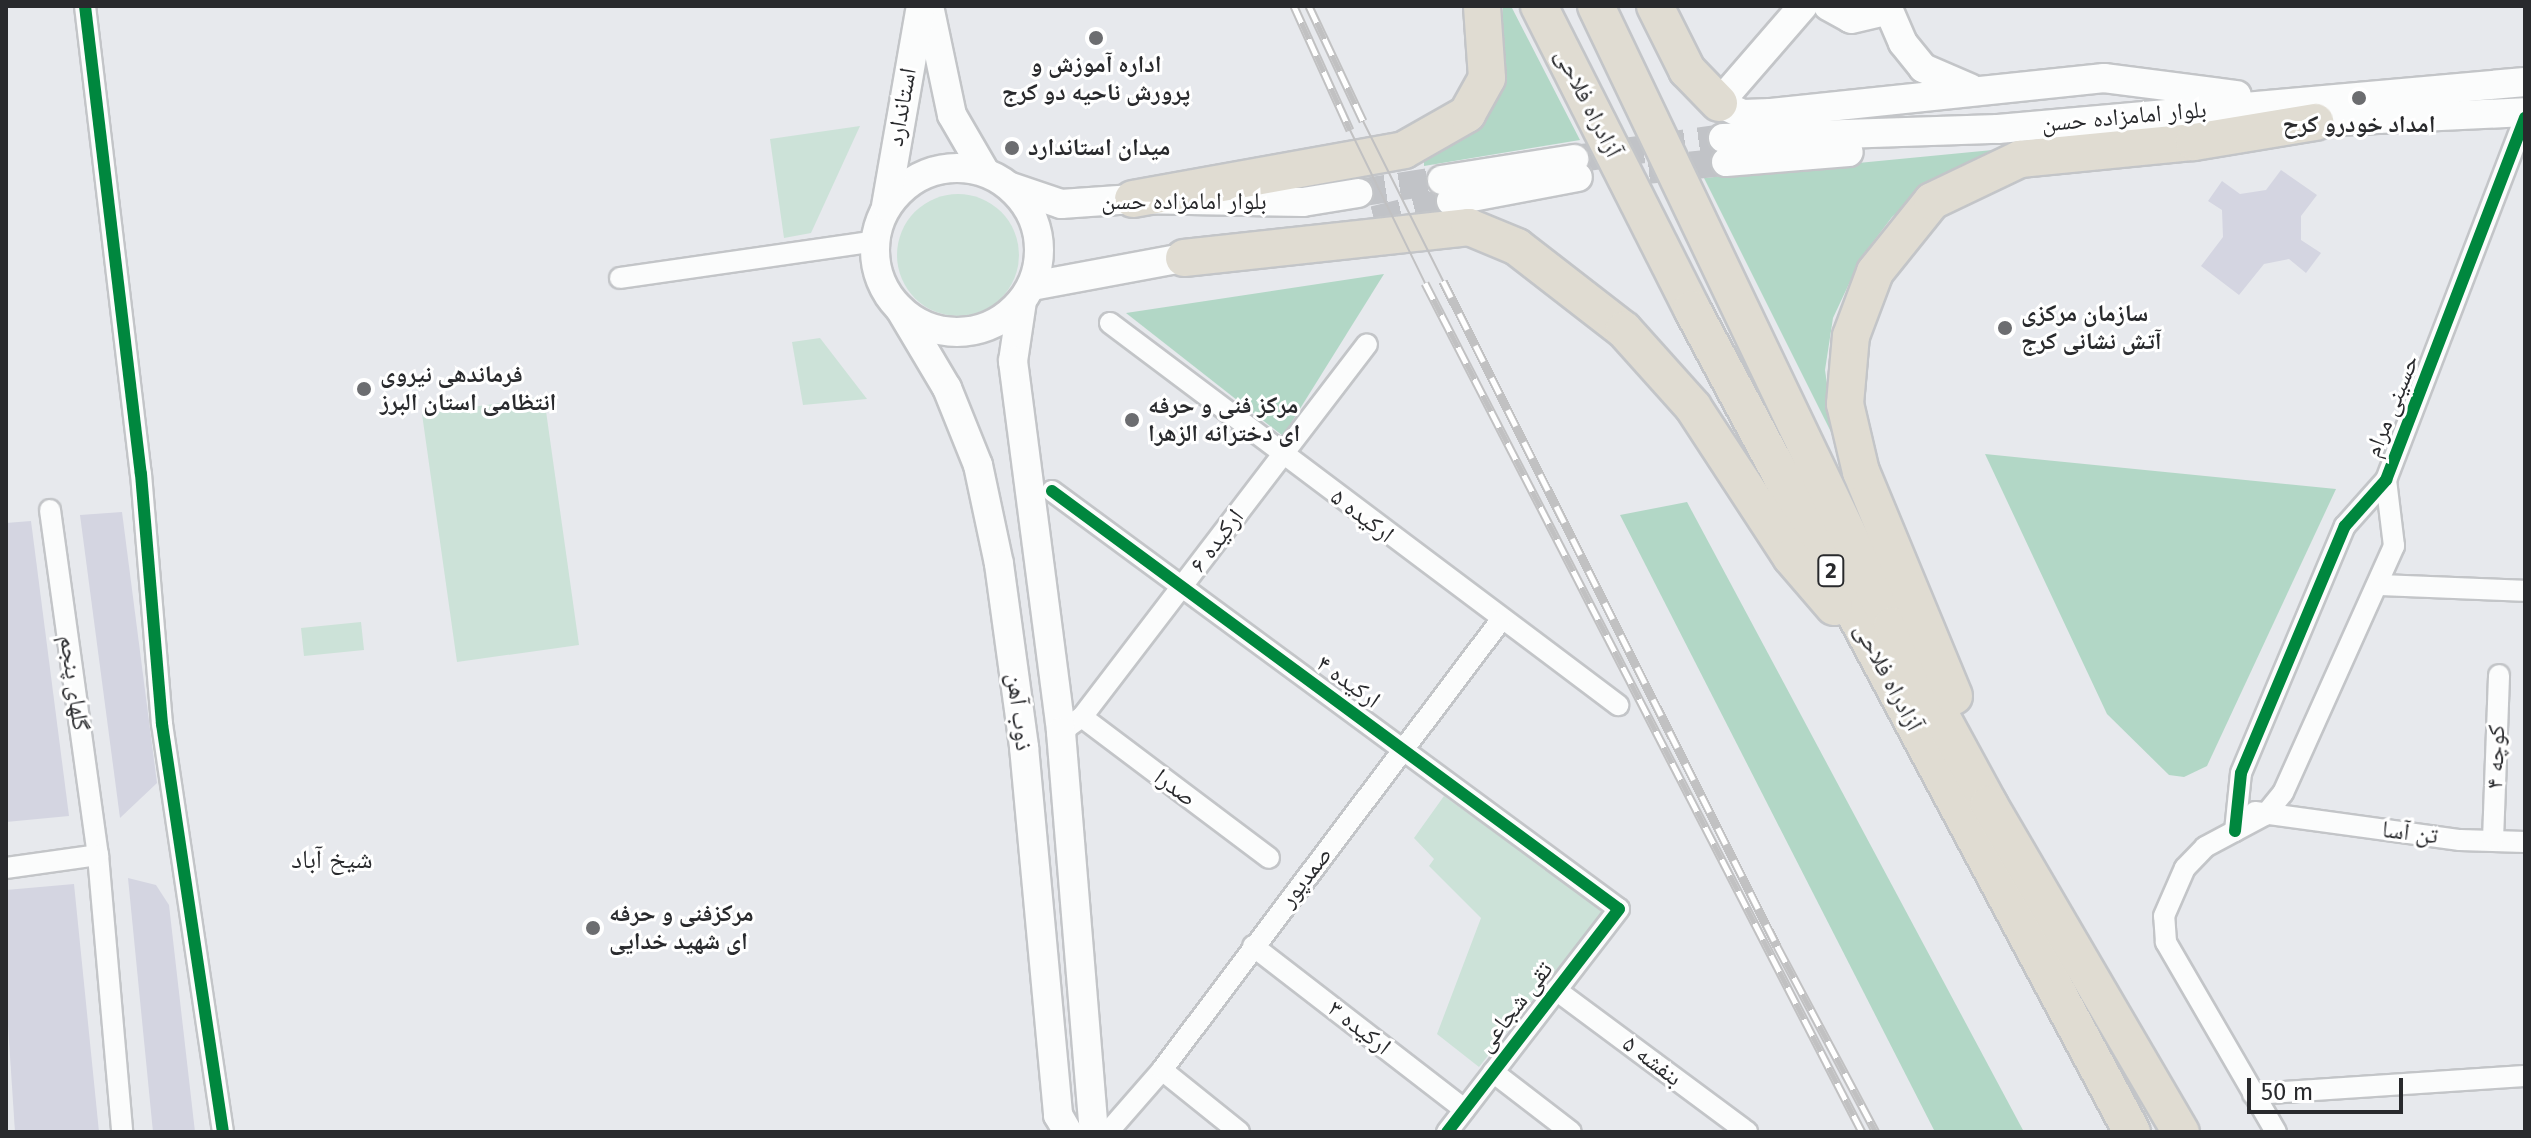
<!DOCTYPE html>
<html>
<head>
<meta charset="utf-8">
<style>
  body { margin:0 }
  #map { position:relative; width:2531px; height:1138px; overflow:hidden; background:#e7e9ed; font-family:"Fira Sans","Noto Naskh Arabic",sans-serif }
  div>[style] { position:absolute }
  .green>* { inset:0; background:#cce2d8 }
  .round { border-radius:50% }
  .forest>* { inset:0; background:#b2d7c6 }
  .building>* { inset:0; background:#d4d5e1 }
  .secondary-tunnel>* { height:28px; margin-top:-14px; transform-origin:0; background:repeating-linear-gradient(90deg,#c1c3c7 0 28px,transparent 0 42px) }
  .roads { filter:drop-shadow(2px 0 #c3c5c8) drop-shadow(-2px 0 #c3c5c8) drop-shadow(0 2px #c3c5c8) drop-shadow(0 -2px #c3c5c8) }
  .street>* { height:20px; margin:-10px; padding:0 10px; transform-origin:10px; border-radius:10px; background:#fbfcfc }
  .secondary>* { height:28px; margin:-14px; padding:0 14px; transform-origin:14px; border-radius:14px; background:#fbfcfc }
  .secondary>.ring { margin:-14px; padding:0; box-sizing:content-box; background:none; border:28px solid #fbfcfc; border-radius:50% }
  .highway>* { height:36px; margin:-18px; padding:0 18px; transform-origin:18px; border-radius:18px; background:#e0dcd2 }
  .tram>* { height:2px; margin:-1px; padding:0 1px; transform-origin:1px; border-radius:1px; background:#c1c1c2 }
  .rail>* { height:9px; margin-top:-4.5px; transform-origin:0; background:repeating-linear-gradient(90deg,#fff 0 18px,#c1c1c2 0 36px); box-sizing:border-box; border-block:2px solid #c1c1c2 }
  .cycleway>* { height:12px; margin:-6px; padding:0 6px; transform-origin:6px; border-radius:6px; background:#00873e }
  .dots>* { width:22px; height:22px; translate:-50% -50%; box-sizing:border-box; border:4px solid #fff; border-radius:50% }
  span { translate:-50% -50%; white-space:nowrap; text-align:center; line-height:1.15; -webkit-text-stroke:6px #fff; paint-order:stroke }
  .shield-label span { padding:2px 6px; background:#fff; border:2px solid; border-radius:6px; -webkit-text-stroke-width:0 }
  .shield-label { font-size:22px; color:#292a2d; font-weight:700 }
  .poi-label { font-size:24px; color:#292a2d; font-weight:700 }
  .left { translate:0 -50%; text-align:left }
  .street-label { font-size:24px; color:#292a2d }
  .neighbourhood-label { font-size:26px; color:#292a2d }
  .frame { position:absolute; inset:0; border:8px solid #292a2d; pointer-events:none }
  .scale { position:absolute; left:2247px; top:1078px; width:156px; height:36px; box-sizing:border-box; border:4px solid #292a2d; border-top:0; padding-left:10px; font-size:24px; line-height:28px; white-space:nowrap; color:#292a2d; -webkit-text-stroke:6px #fff; paint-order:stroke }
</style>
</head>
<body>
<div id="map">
  <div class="green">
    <i style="clip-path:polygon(860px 126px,811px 233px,784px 238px,770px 139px)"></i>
    <i class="round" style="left:897px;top:194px;width:122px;height:122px"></i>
    <i style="clip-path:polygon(820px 338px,867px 399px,803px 405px,792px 342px)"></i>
    <i style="clip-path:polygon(544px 397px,579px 645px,457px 662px,422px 414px)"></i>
    <i style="clip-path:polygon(361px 622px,364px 650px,304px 656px,301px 628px)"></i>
    <i style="clip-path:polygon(1444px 796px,1603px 911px,1479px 1067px,1437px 1034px,1481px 918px,1429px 866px,1434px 859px,1414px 838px)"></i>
  </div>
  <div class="forest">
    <i style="clip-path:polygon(1503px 6px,1511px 6px,1580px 140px,1424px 166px,1424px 155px,1500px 52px)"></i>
    <i style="clip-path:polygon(2003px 149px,1938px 178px,1892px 217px,1861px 258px,1833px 318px,1825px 370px,1835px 440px,1704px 178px)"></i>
    <i style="clip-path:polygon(1384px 274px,1283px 436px,1126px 313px)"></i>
    <i style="clip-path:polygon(1985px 454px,2336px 489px,2207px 766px,2184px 777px,2169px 775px,2107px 714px)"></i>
    <i style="clip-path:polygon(1687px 502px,2024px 1132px,1935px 1132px,1620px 515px)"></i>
  </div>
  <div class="building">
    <i style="clip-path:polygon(2281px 170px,2317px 195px,2301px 216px,2301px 240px,2321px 253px,2306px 273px,2289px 259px,2264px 264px,2239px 295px,2201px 266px,2223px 237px,2222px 210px,2208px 201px,2222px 181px,2240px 194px,2266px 190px)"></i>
    <i style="clip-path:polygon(122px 512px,157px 783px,120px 818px,80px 515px)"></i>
    <i style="clip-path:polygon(31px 521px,69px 816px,6px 822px,6px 523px)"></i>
    <i style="clip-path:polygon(128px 878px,156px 885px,169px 905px,195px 1132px,153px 1132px)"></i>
    <i style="clip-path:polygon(74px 884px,99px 1132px,15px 1132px,6px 995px,6px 890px)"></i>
  </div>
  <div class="secondary-tunnel">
    <i style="left:1574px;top:159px;width:150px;rotate:-8deg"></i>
    <i style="left:1607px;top:174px;width:120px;rotate:-5.8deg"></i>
    <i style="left:1358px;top:193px;width:85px;rotate:-8.8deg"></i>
    <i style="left:1374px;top:220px;width:79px;rotate:-13.9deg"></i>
  </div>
  <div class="roads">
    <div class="street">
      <i style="left:85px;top:6px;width:471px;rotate:83.2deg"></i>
      <i style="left:141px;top:474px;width:251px;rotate:85.2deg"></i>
      <i style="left:162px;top:724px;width:413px;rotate:81.5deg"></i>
      <i style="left:620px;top:278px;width:259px;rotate:-8.2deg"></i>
      <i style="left:1110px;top:323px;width:636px;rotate:36.94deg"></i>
      <i style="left:1052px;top:491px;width:704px;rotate:36.4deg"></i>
      <i style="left:1619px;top:909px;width:282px;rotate:127.6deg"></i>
      <i style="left:50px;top:510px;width:348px;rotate:82.1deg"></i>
      <i style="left:98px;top:855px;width:278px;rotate:85deg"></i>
      <i style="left:2378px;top:585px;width:147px;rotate:2.3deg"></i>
      <i style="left:1082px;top:717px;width:234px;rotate:37deg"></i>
      <i style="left:1061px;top:732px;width:26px;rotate:-36deg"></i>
      <i style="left:1082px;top:717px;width:469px;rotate:-52.6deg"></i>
      <i style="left:2255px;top:812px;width:207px;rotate:7.8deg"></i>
      <i style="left:2460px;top:840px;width:65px;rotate:1.8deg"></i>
      <i style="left:2235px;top:831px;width:58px;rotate:-84.1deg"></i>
      <i style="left:2241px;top:773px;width:268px;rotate:-67.2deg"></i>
      <i style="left:2345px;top:526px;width:62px;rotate:-48.3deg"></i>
      <i style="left:2386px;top:480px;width:388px;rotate:-69deg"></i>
      <i style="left:2493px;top:840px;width:165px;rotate:-87.9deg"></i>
      <i style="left:6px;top:868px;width:93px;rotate:-8deg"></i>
      <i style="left:1253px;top:946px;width:267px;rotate:37.7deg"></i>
      <i style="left:1556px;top:990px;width:238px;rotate:36.6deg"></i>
      <i style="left:1162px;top:1070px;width:99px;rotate:38.8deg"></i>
      <i style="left:1493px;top:1072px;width:98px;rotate:37.6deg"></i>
      <i style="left:2253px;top:1094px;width:273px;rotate:-3.8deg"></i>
      <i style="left:1108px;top:1132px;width:82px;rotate:-48.9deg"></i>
      <i style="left:1162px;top:1070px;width:563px;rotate:-53.01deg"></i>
      <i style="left:2276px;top:1132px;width:220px;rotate:-120.1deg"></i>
      <i style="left:2166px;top:942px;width:26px;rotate:-94deg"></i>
      <i style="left:2164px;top:916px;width:52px;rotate:-66.4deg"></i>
      <i style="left:2185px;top:868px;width:29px;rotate:-46deg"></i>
      <i style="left:2205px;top:847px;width:68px;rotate:-28.1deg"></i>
      <i style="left:2265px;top:815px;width:28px;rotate:-51deg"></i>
      <i style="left:2283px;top:793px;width:271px;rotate:-65.8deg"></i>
      <i style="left:2394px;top:546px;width:66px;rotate:-96.9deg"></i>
    </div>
    <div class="secondary">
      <i style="left:929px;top:6px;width:111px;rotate:78.1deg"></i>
      <i style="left:952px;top:115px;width:66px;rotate:59.9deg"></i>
      <i style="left:1803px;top:6px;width:128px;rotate:130.9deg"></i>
      <i style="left:1719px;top:103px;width:26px;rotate:25deg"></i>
      <i style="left:1743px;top:114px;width:28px;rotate:-2deg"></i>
      <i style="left:1771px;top:113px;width:335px;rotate:-6deg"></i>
      <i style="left:2104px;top:78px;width:134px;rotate:7.3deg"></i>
      <i style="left:1828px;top:6px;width:26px;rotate:29deg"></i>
      <i style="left:1851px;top:19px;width:37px;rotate:-13deg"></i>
      <i style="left:1887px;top:6px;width:40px;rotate:66.6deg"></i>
      <i style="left:1903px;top:43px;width:32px;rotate:51deg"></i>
      <i style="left:1923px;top:68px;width:51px;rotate:23.1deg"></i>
      <i style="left:2294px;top:123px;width:231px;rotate:-2.7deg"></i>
      <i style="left:1723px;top:138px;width:275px;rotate:-1.9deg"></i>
      <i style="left:1998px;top:129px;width:529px;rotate:-5.1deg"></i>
      <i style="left:1726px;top:162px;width:123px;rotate:-4.6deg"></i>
      <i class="ring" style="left:875px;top:168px;width:136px;height:136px"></i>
      <i style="left:1442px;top:180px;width:134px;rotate:-9deg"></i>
      <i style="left:1011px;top:187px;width:53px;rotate:18.8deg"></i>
      <i style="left:1061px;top:204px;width:72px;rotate:-4deg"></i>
      <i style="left:1133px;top:199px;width:170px;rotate:1deg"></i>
      <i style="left:1303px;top:202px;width:56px;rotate:-9.3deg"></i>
      <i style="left:1451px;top:201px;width:129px;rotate:-10.7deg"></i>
      <i style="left:886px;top:206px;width:203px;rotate:-80.1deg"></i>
      <i style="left:1032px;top:286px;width:175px;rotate:-10.5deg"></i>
      <i style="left:1022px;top:301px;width:61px;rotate:98.5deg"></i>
      <i style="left:1013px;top:361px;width:374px;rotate:82.6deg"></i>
      <i style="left:1061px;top:732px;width:401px;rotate:85.3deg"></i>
      <i style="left:900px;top:309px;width:92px;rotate:59.3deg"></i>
      <i style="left:947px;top:388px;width:83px;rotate:68.1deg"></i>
      <i style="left:978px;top:465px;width:101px;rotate:78deg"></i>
      <i style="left:999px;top:564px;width:185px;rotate:82.2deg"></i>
      <i style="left:1024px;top:747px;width:370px;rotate:84.7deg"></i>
      <i style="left:1058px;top:1115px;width:20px;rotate:60deg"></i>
    </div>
    <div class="highway">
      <i style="left:1539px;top:6px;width:339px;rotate:63.2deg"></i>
      <i style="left:1692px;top:309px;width:933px;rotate:61.87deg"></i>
      <i style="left:1596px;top:6px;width:687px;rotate:64.48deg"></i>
      <i style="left:1892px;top:626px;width:203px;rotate:61.4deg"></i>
      <i style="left:1989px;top:804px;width:380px;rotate:59.7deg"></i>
      <i style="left:1655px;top:6px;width:72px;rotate:63.4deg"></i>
      <i style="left:1687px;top:70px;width:46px;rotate:45.9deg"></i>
      <i style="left:1133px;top:199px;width:275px;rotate:-10.2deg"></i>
      <i style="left:1404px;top:150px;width:73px;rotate:-29.7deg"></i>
      <i style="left:1467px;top:114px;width:41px;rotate:-60.9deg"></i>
      <i style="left:1487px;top:78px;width:72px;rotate:-94deg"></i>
      <i style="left:1184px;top:258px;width:287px;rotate:-6.2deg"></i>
      <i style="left:1469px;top:227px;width:52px;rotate:22.6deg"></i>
      <i style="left:1517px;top:247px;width:135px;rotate:37.8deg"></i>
      <i style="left:1624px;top:330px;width:103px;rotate:48.1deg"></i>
      <i style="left:1693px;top:407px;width:179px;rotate:56.8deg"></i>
      <i style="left:1791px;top:557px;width:66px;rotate:49.3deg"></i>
      <i style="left:1954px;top:696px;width:243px;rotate:-112.5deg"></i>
      <i style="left:1861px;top:472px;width:70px;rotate:-103.2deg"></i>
      <i style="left:1845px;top:404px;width:68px;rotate:-85deg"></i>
      <i style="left:1851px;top:336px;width:68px;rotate:-69.4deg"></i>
      <i style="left:1875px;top:272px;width:91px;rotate:-51.2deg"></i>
      <i style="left:1932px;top:201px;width:98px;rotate:-25.5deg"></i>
      <i style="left:2020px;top:159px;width:175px;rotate:-5.6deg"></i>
      <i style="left:2194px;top:142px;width:123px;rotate:-9.4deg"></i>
    </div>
  </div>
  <div class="tram">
    <i style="left:1363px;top:121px;width:179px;rotate:63.4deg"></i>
    <i style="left:1350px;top:130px;width:170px;rotate:63.9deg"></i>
  </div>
  <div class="rail">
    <i style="left:1294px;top:6px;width:136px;rotate:65.7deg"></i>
    <i style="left:1309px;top:6px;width:127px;rotate:64.8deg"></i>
    <i style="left:1443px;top:281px;width:744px;rotate:63.33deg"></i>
    <i style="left:1777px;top:946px;width:211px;rotate:62deg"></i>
    <i style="left:1425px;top:283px;width:955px;rotate:62.76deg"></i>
  </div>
  <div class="cycleway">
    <i style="left:85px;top:6px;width:471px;rotate:83.2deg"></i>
    <i style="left:141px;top:474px;width:251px;rotate:85.2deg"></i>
    <i style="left:162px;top:724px;width:413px;rotate:81.5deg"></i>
    <i style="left:1052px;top:491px;width:704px;rotate:36.4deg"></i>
    <i style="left:1619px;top:909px;width:282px;rotate:127.6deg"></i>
    <i style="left:2235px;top:831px;width:58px;rotate:-84.1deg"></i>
    <i style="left:2241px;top:773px;width:268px;rotate:-67.2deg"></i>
    <i style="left:2345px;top:526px;width:62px;rotate:-48.3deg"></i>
    <i style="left:2386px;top:480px;width:388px;rotate:-69deg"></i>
  </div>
  <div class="dots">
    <i style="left:1096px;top:38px;background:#6c6d70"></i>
    <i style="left:2359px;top:98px;background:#6c6d70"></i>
    <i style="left:1012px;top:148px;background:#6c6d70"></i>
    <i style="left:2005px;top:328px;background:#6c6d70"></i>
    <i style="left:364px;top:389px;background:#6c6d70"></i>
    <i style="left:1132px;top:420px;background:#6c6d70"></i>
    <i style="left:593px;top:928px;background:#6c6d70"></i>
  </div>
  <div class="shield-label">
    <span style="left:1831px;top:571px">2</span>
  </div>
  <div class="poi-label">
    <span style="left:1096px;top:79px">اداره آموزش و<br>پرورش ناحیه دو کرج</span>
    <span style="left:2359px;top:125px">امداد خودرو کرح</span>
    <span class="left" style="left:1028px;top:148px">میدان استاندارد</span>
    <span class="left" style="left:2021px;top:328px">سازمان مرکزی<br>آتش نشانی کرج</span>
    <span class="left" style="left:380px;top:389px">فرماندهی نیروی<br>انتظامی استان البرز</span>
    <span class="left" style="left:1148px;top:420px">مرکز فنی و حرفه<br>ای دخترانه الزهرا</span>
    <span class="left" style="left:609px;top:928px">مرکزفنی و حرفه<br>ای شهید خدایی</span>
  </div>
  <div class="street-label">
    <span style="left:1588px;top:103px;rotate:63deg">آزادراه فلاحی</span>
    <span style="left:902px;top:107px;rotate:-80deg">استاندارد</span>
    <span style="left:2124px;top:117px;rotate:-5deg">بلوار امامزاده حسن</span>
    <span style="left:1184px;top:202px">بلوار امامزاده حسن</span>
    <span style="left:2392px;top:406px;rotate:-68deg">حسینی مرام</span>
    <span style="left:1362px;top:516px;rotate:37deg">ارکیده ۵</span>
    <span style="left:1217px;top:541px;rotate:-53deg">ارکیده ۶</span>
    <span style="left:1888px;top:677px;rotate:62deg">آزادراه فلاحی</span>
    <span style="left:1348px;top:682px;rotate:36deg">ارکیده ۴</span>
    <span style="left:74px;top:683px;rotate:82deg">گلهای پنجم</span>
    <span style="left:1019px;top:712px;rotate:83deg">ذوب آهن</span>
    <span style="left:2496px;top:757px;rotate:-88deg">کوچه ۴</span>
    <span style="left:1175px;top:788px;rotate:37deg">صدرا</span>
    <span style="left:2410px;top:833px;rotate:7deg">تن آسا</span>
    <span style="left:1306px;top:877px;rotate:-52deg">صمدپور</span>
    <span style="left:1515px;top:1007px;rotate:-52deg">تقی شجاعی</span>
    <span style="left:1359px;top:1028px;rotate:38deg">ارکیده ۳</span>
    <span style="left:1652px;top:1061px;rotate:37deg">بنفشه ۵</span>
  </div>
  <div class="neighbourhood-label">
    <span style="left:332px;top:860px">شیخ آباد</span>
  </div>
  <div class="frame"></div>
  <div class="scale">50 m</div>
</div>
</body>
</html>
